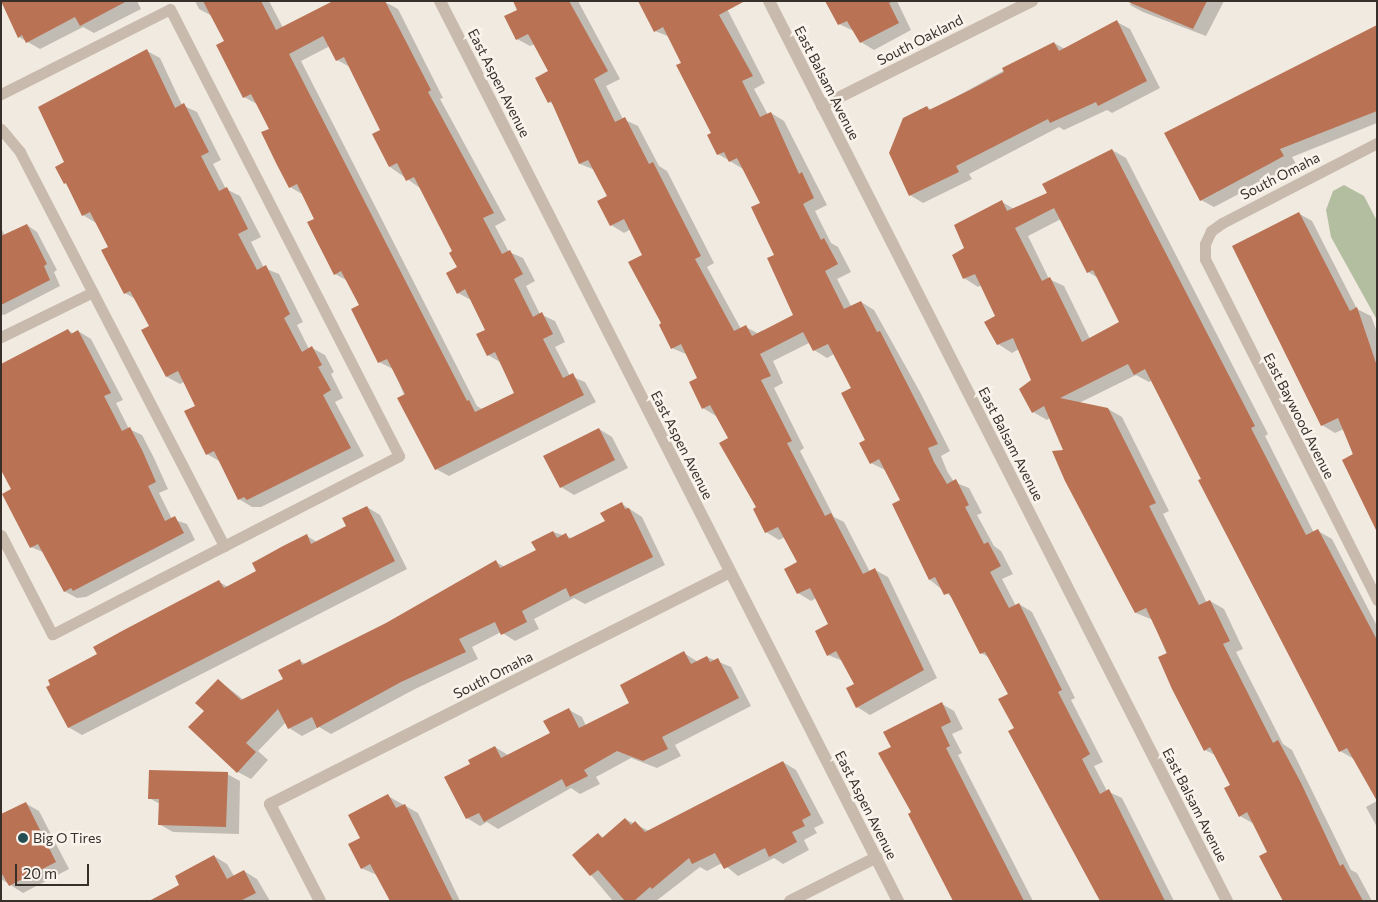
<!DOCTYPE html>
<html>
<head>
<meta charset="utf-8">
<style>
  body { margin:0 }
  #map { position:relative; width:1378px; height:902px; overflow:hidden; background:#f1eae0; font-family:Commissioner,sans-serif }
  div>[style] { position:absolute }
  .green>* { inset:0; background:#b3bea1 }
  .shadow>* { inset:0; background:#0003 }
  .building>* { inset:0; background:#ba7254 }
  .lane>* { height:11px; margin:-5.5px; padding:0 5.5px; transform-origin:5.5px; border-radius:5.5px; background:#c8baac }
  .street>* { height:12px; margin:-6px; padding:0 6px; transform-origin:6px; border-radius:6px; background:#c8baac }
  .dots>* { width:14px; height:14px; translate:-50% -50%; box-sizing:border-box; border:2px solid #f9f3ec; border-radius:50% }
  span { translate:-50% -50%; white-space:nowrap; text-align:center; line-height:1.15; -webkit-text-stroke:5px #f9f3ec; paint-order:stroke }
  .street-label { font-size:14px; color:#372f2a }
  .poi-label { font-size:14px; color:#372f2a }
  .left { translate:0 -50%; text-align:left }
  .frame { position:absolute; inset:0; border:2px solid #372f2a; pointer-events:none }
  .scale { position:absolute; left:15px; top:864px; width:74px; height:22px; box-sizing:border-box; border:2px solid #372f2a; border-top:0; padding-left:6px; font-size:15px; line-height:18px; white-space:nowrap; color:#372f2a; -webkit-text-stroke:4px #f9f3ec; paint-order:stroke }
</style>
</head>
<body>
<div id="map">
  <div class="green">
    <i style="clip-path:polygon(1344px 185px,1364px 196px,1377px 221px,1377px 320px,1331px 237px,1326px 210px,1333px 191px)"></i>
  </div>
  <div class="shadow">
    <i style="clip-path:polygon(1px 1px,137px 1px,141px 9px,94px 33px,83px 27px,40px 49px,19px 37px)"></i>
    <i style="clip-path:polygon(evenodd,195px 1px,269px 1px,290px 41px,385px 2px,398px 9px,443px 98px,440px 99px,506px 220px,495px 226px,509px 252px,523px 258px,535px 281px,526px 286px,540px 314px,555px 321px,565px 342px,555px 347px,570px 376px,585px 382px,596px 402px,449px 476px,436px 469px,393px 369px,379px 362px,360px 306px,348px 281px,335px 274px,316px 219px,302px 194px,290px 187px,270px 129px,257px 104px,244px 97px,226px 41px,212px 16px,199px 9px,195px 1px,330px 46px,337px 60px,350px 67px,382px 130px,390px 167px,420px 188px,454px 252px,459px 268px,458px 293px,471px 300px,486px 330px,488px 355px,500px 362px,516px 393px,482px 409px,477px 406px,301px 61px,330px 46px)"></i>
    <i style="clip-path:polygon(514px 1px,578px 1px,620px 79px,606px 86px,623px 119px,638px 126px,659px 166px,667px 171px,714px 263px,707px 267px,741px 329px,746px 327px,759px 334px,794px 316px,762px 203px,743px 169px,718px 154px,712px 133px,670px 37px,655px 31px,640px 1px,723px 1px,765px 83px,754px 89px,768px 115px,771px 113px,784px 121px,827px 205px,815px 211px,831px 243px,838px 247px,851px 272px,837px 279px,851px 306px,861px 302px,874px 310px,920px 392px,950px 451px,941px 456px,947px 471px,954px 482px,969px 488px,982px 513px,977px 515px,994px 546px,1001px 551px,1013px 574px,1002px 579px,1016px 606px,1019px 604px,1032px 612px,1075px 698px,1071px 700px,1103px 762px,1094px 766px,1107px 791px,1122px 798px,1174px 901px,1101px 901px,1009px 732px,1015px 729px,1009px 695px,990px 658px,981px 653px,954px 599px,930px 580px,902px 500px,885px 470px,871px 463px,852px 389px,834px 354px,827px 358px,814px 350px,809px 343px,773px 361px,783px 383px,774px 388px,804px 448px,800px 451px,834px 517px,844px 522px,870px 572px,875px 570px,888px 577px,937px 678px,870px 715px,857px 707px,856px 685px,843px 661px,828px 655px,830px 625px,816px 598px,811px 601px,798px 593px,799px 562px,785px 537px,779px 540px,766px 532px,729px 438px,716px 416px,703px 408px,699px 378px,688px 355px,672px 348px,644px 255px,631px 229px,624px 233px,611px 225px,609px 196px,595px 170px,580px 164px,553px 104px,549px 102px,550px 71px,535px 44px,530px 46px,517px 39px,519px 10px)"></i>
    <i style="clip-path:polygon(827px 1px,897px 1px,911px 30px,874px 50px,861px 42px,854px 31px,839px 24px)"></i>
    <i style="clip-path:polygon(1132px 1px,1224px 1px,1206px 36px,1143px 12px,1130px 5px)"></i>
    <i style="clip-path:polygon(1117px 22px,1130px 29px,1160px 88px,1112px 113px,1107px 110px,1064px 130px,1059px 127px,969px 174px,972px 179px,923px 203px,910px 195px,927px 107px,932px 110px,1054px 43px,1065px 49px)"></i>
    <i style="clip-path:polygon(1377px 27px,1377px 123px,1292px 157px,1296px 164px,1214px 207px,1201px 200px)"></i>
    <i style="clip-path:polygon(147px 51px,160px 58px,182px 105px,197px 112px,221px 160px,213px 164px,226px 189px,240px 196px,261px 237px,251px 242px,264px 268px,279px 274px,303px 322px,297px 325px,309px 349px,312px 348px,325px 355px,334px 372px,331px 374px,343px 398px,335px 402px,364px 456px,261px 507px,252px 507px,239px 499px,221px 462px,207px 454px,197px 406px,184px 382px,180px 384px,167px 377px,150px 326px,137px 300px,125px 293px,109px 247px,96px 223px,83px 215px,57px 167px,65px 163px)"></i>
    <i style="clip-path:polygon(evenodd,1112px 150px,1126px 158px,1268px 434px,1265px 436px,1314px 533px,1318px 531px,1332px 539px,1377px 626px,1377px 799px,1354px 759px,1340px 751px,1200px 481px,1203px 480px,1152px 380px,1149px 382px,1136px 375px,1079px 403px,1108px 409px,1122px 417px,1169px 511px,1163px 514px,1207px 603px,1210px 601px,1224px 609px,1243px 649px,1236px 652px,1283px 744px,1292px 750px,1351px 870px,1357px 873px,1372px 901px,1284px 901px,1269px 852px,1254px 824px,1240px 816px,1231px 785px,1217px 756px,1205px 750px,1153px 620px,1136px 613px,1054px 453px,1065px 452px,1050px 418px,1047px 420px,1033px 412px,1033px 380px,1019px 349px,1012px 353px,998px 344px,986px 322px,997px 317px,982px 285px,978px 287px,964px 278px,966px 249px,1002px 202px,1014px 209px,1048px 193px,1112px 150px,1061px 219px,1088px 272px,1098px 278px,1121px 322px,1090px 339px,1064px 286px,1049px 279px,1028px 236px,1061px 219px)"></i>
    <i style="clip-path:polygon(1298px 213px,1312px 221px,1357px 309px,1371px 316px,1377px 332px,1377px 525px,1344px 429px,1335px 433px,1322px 425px)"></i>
    <i style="clip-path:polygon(27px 225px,37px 232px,57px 270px,54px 272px,60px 286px,4px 315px,1px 314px,1px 228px,5px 236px)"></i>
    <i style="clip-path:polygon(68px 330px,74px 334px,78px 331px,91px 339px,123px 400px,116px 403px,129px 429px,142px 435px,154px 458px,168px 489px,159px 493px,172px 519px,187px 524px,195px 540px,86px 597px,77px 598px,64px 591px,45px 553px,31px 547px,13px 490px)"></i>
    <i style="clip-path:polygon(599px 429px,612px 437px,628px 468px,574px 495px,561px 487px)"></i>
    <i style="clip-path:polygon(622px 504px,642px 517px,665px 565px,585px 604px,574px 598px,534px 619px,539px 629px,515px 641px,501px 632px,472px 647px,478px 659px,415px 689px,331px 734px,319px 727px,302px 736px,289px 728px,286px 722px,258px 751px,268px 760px,251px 779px,238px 772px,206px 711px,218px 680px,244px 700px,284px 680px,300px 661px,306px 664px,387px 624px,496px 562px,505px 567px,537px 551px,553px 532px,572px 538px,606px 522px)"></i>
    <i style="clip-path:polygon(367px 507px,380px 515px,407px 569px,82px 735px,68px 727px,99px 655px,219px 582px,228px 587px,258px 572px,307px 536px,317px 542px,348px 527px)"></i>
    <i style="clip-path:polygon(684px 653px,698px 662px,707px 657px,731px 667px,751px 706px,675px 745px,681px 756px,657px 768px,631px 758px,596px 777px,600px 784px,580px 794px,571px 788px,498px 829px,487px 822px,480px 826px,467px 818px,472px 765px,495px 747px,508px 755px,551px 733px,569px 710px,582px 717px,586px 726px,631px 704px)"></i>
    <i style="clip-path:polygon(942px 704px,954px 711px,963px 729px,952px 734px,962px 753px,958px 755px,1033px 901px,955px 901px,913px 813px,893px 747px)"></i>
    <i style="clip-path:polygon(783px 762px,796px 770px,824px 823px,814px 828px,817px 833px,804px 840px,809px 850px,783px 864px,774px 858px,738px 876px,722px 863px,707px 871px,700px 867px,656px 901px,613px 901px,574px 855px,598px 834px,604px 838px,625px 819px,649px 831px)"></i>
    <i style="clip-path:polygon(227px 774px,240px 781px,239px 834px,173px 832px,159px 824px,160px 804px,149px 798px)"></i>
    <i style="clip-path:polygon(388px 796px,418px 813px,460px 901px,387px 901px,390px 899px,377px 875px,361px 868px,362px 839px)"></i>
    <i style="clip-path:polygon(1377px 801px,1377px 827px,1366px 807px)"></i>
    <i style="clip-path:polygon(25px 803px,39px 811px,69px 869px,23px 893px,1px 879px,1px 815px)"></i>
    <i style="clip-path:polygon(214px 856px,227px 864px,234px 876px,244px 871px,257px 879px,270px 901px,175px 901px,181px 885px)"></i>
  </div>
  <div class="building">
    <i style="clip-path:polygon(1px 1px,127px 1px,80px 26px,75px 17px,26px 43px,22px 35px,18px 38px)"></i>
    <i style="clip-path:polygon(evenodd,203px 1px,261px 1px,276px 30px,333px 1px,385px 1px,431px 90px,428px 92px,494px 213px,483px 218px,502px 254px,510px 250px,523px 274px,514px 279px,533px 317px,542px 312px,553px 334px,543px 339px,563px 378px,573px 373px,584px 395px,435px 470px,397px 398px,405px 394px,387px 359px,378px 363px,351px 309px,359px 305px,341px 271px,334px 275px,307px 222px,314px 219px,297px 184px,289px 188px,276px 163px,261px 132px,269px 129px,251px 94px,243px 98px,216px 45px,224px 41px,203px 1px,323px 36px,336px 61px,344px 57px,380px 130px,372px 134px,389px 167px,397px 163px,406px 181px,414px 177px,452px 251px,449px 253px,457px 267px,446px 273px,457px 294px,465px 289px,485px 330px,476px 334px,487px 356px,495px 352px,514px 393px,475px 412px,469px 400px,467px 401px,289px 54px,323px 36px)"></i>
    <i style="clip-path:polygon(513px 1px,569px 1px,608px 71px,594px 79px,615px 122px,625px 117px,649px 164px,653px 162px,701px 256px,695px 259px,734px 331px,746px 325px,752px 336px,793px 315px,767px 258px,774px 255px,751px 207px,760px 203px,737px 158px,729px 162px,724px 152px,717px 155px,707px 135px,711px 133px,676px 65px,681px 63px,663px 27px,654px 32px,638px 1px,745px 1px,719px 15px,753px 76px,742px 81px,760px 117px,771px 112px,799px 174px,802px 172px,814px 198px,803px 204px,821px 240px,824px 238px,838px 264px,825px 271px,844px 309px,861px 301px,877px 332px,880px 331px,938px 444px,928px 448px,934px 462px,947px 484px,956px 479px,969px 505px,965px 507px,984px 544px,988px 542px,1001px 566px,990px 572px,1009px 608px,1019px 603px,1062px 690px,1058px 692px,1090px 754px,1082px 759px,1100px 794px,1109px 789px,1165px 901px,1100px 901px,1008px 731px,1014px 728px,998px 699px,1008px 694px,985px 652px,980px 654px,949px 593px,944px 595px,935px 577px,929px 580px,892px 504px,900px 500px,879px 459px,870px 464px,859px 443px,865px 440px,841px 393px,851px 388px,828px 344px,813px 351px,803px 332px,760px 354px,771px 376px,761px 380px,792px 441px,787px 443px,825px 516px,831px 513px,863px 574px,875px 568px,924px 670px,856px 708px,846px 688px,854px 684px,836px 651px,827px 656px,815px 631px,828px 624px,810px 588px,797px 594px,784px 569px,797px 562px,778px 527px,765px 533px,753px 509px,756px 507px,719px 443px,728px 438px,710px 405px,702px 409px,689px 382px,697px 378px,681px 344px,671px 349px,659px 325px,661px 323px,628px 262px,642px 255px,624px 219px,610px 226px,597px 201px,607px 196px,588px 160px,579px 164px,551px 101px,548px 103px,535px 78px,548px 71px,528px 34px,516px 40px,504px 16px,517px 10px)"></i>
    <i style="clip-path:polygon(825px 1px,893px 1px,889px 3px,899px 23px,860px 43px,847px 21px,838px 25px)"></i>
    <i style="clip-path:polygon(1126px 1px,1207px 1px,1193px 29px)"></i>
    <i style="clip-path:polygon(1117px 20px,1147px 81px,1098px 106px,1096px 102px,1050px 123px,1048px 119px,956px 166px,959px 172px,909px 196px,889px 153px,903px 118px,927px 106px,929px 110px,970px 90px,1004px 72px,1002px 68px,1054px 42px,1059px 51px)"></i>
    <i style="clip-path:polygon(1377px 25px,1377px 111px,1280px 149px,1284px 156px,1200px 201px,1164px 133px)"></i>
    <i style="clip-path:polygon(147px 49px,175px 108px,184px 103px,209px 152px,201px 156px,219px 191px,227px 187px,248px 229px,238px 234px,257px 270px,266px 265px,290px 314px,284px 318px,302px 352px,312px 346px,322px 365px,318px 367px,331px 390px,323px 395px,351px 448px,247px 500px,244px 497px,238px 500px,214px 451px,206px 455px,184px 411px,195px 406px,178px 371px,166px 377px,141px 330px,149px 326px,130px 291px,124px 294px,101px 250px,108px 247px,90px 212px,82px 216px,66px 183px,64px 184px,55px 167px,64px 162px,38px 107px)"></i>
    <i style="clip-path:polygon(evenodd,1112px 149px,1255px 426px,1251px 428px,1306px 535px,1318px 529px,1377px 640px,1377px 801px,1347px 748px,1339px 752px,1198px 480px,1201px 479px,1145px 369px,1134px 375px,1128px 364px,1060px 398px,1108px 408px,1156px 503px,1149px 506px,1199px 605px,1210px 600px,1230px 641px,1223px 644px,1273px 743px,1278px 740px,1301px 783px,1340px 866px,1343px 864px,1363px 901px,1283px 901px,1259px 856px,1267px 852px,1247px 812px,1239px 817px,1224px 788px,1230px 785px,1210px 747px,1204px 751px,1172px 689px,1158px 657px,1167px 653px,1146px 608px,1135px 613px,1065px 481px,1052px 451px,1063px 450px,1044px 406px,1032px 413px,1019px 389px,1031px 380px,1013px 338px,997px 345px,984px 322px,995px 316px,975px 274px,963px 279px,952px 255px,964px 248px,954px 225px,1002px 200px,1007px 211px,1047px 193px,1042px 184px,1112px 149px,1054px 208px,1087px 273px,1093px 270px,1119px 322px,1082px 342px,1050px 277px,1042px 281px,1015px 228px,1054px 208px)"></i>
    <i style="clip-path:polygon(1299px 212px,1350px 311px,1357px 307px,1377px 366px,1377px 532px,1342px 460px,1353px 454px,1338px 418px,1321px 426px,1232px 246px)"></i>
    <i style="clip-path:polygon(27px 224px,47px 264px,44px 266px,50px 280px,1px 305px,1px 236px)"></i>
    <i style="clip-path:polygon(68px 329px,71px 334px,78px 330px,111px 393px,104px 396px,122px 431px,130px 427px,142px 450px,156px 482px,148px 486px,165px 521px,175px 516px,184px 533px,73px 591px,71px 588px,64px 592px,38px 544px,30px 548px,2px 494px,11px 489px,1px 470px,1px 364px)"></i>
    <i style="clip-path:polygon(599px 428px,615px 460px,560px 488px,543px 456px)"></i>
    <i style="clip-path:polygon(622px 502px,625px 509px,629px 508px,653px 557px,570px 597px,566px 588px,522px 611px,527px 622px,501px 635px,495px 622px,459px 639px,466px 652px,401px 682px,317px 728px,312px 717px,288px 729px,278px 709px,246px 743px,256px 752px,237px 773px,188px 727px,204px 711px,195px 703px,218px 679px,241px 700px,283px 679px,278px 670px,300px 659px,302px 665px,386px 623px,496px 560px,500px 568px,536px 550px,531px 542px,553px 531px,557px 538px,566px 533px,569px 539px,605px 521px,600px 513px)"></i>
    <i style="clip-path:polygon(367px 506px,395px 561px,68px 728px,46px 687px,50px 685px,48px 680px,97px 654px,93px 647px,122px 631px,219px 580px,224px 588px,256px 571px,252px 563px,283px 546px,307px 534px,311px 544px,346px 526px,342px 518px)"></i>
    <i style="clip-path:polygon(684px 651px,691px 664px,707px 656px,710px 662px,718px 658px,739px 698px,662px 737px,668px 749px,643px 761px,617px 751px,584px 770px,588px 776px,566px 787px,562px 779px,484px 822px,479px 813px,466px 819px,444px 777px,470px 764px,468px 760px,495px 746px,501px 758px,550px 733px,543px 721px,569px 708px,579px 728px,629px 703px,620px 685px)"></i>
    <i style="clip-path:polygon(942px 702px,951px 722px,941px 727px,950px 746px,946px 748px,1024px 901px,953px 901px,908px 814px,911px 812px,878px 753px,891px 747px,883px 732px)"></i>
    <i style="clip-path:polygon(783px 761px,811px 815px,802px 820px,805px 826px,792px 832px,797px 842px,769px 857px,765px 848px,724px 869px,715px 853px,692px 864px,689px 858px,652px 889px,650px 887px,634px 901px,625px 901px,598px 870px,590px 876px,572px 855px,598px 833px,602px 838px,625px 818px,631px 825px,635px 821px,645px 832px)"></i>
    <i style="clip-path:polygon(149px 770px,228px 772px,226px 827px,158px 825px,159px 799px,148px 799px)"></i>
    <i style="clip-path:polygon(388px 794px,396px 808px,405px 804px,453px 901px,390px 901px,370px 864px,361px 869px,348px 844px,360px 838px,348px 815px)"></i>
    <i style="clip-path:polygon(26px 802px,56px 862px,9px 886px,1px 872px,1px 814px)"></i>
    <i style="clip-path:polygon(214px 855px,227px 879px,244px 870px,256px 893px,240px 901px,149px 901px,179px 885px,175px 876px)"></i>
  </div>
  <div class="lane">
    <i style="left:1px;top:94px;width:189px;rotate:-26.7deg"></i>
    <i style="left:170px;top:9px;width:502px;rotate:62.87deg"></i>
    <i style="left:399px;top:456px;width:390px;rotate:152.8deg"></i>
    <i style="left:52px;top:634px;width:111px;rotate:-117.3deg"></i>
    <i style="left:1px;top:129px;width:30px;rotate:50deg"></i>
    <i style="left:20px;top:152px;width:444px;rotate:62.6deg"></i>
    <i style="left:1377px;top:143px;width:174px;rotate:152.7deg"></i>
    <i style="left:1222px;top:223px;width:14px;rotate:144deg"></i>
    <i style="left:1211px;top:231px;width:14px;rotate:115deg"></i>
    <i style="left:1205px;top:244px;width:15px;rotate:90deg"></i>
    <i style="left:1205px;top:259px;width:382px;rotate:63.2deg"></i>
    <i style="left:1px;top:337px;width:102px;rotate:-26.1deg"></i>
  </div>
  <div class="street">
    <i style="left:440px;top:1px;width:1010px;rotate:63.03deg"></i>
    <i style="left:769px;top:1px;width:1010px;rotate:63.03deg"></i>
    <i style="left:822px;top:106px;width:235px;rotate:-26.6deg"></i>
    <i style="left:320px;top:901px;width:109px;rotate:-117.3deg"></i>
    <i style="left:270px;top:804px;width:515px;rotate:-26.76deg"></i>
    <i style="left:790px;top:901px;width:97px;rotate:-26.8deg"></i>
  </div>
  <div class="dots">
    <i style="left:23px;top:838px;background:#244e54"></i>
  </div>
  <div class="street-label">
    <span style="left:920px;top:40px;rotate:-27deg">South Oakland</span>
    <span style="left:499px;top:83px;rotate:63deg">East Aspen Avenue</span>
    <span style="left:827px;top:83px;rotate:63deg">East Balsam Avenue</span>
    <span style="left:1280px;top:176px;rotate:-27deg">South Omaha</span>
    <span style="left:1299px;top:416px;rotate:63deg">East Baywood Avenue</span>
    <span style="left:1011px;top:444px;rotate:63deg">East Balsam Avenue</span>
    <span style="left:682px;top:445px;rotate:63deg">East Aspen Avenue</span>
    <span style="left:493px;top:675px;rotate:-27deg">South Omaha</span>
    <span style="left:866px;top:805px;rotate:63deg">East Aspen Avenue</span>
    <span style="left:1195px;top:805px;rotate:63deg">East Balsam Avenue</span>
  </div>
  <div class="poi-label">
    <span class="left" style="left:33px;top:838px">Big O Tires</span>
  </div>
  <div class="frame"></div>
  <div class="scale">20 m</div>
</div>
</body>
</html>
